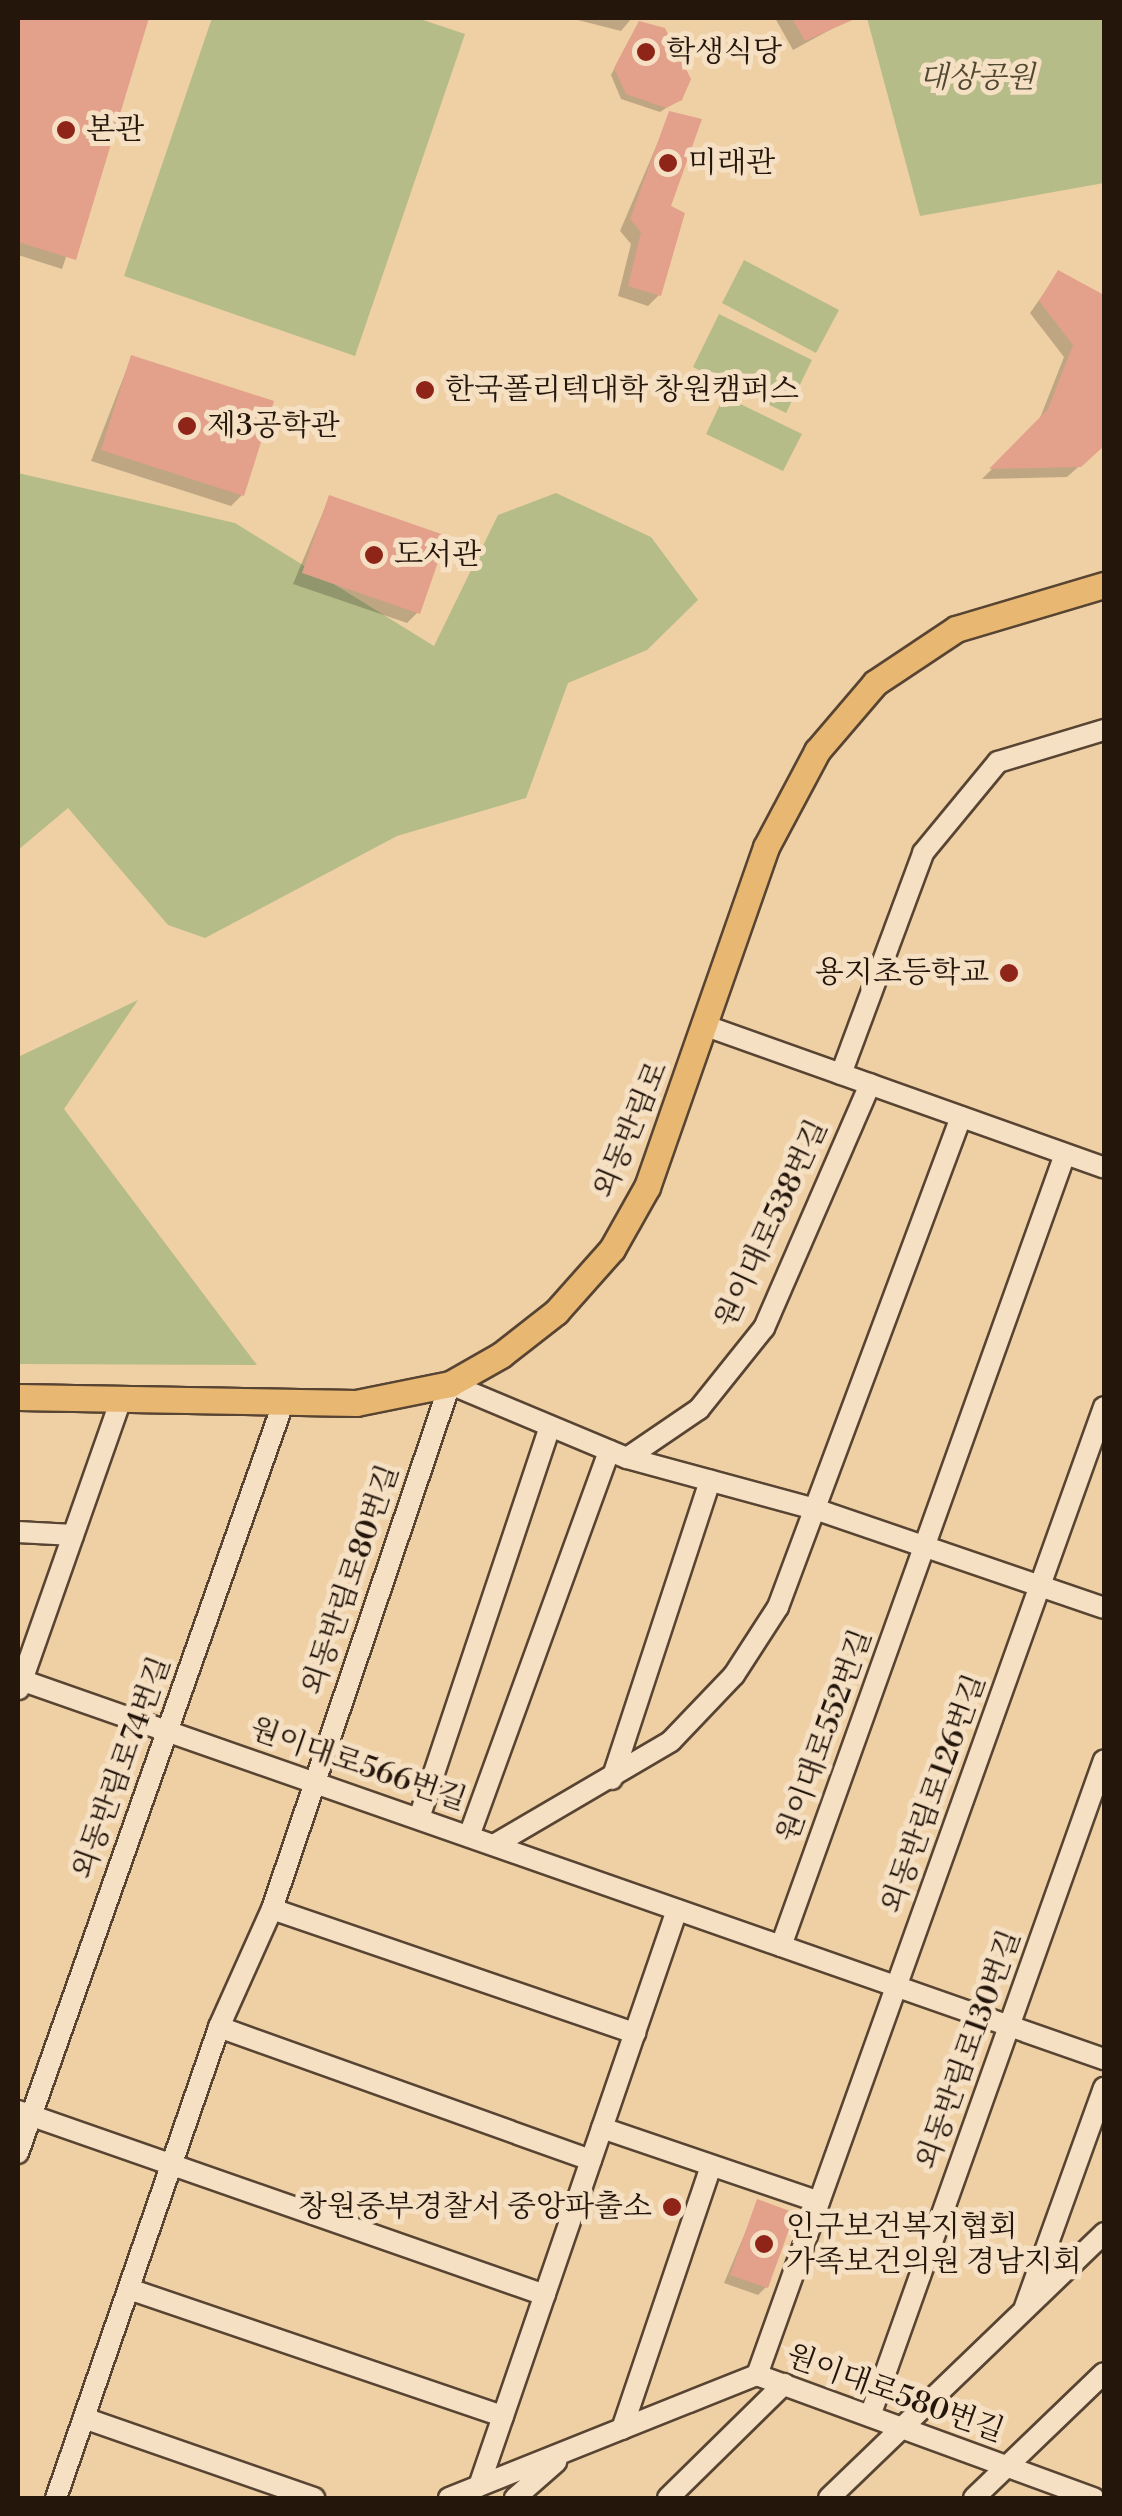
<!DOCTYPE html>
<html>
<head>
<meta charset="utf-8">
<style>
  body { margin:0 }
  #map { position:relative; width:1122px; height:2516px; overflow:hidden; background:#efd0a4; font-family:"Libre Bodoni","Noto Serif KR",serif }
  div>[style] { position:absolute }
  .green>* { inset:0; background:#b6bc88 }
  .shadow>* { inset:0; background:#0003 }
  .building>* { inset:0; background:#e3a08a }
  .roads { filter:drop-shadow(2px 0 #584432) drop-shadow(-2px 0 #584432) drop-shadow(0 2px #584432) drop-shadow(0 -2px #584432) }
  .minor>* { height:20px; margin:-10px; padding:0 10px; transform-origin:10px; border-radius:10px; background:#f5e0c4 }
  .major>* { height:25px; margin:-12.5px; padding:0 12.5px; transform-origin:12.5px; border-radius:12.5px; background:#e8b872 }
  .dots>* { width:28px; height:28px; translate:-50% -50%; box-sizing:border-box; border:5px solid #f5e0c4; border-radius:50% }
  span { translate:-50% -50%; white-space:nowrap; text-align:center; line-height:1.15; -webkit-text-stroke:10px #f5e0c4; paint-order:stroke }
  .poi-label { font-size:30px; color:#25160c }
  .left { translate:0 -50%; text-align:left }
  .right { translate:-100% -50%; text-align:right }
  .park-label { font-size:30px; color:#504831; font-style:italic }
  .street-label { font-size:30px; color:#25160c }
  .frame { position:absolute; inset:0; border:20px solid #25160c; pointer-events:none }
</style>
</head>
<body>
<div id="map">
  <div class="green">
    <i style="clip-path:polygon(212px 18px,417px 18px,465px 34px,355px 356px,124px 276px)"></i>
    <i style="clip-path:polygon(867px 18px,1104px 18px,1104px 183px,920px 216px)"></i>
    <i style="clip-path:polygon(744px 260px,839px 310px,816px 353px,722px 303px)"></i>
    <i style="clip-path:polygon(719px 314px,812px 360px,786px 413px,693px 367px)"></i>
    <i style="clip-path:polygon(724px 396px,802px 434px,783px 471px,706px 434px)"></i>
    <i style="clip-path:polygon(18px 473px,235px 523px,434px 646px,498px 515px,556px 493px,651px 537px,698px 600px,647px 650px,568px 683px,526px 798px,397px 836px,205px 938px,168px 925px,68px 808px,18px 850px)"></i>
    <i style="clip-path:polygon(138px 1000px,64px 1109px,257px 1365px,18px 1364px,18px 1057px)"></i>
  </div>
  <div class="shadow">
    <i style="clip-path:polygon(18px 18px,146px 18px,62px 269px,18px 255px)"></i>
    <i style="clip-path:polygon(570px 18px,632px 18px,621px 31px)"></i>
    <i style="clip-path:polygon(775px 18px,849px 18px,850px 19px,793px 50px)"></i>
    <i style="clip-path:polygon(635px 29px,680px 99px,660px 112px,621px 99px,611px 75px)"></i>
    <i style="clip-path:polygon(670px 114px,659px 295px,648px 306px,618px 296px,631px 244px,620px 231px)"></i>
    <i style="clip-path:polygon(1058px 273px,1104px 299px,1104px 444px,1067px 477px,982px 479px,1038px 423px,1064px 357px,1030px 313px)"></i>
    <i style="clip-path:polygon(131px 358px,242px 495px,231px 506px,91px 461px)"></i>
    <i style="clip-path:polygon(329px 498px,418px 612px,407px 623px,293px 584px)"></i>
    <i style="clip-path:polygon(758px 2202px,766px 2287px,758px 2295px,724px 2283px)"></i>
  </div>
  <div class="building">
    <i style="clip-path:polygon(18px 18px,149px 18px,76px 260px,18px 242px)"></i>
    <i style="clip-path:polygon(792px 18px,857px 18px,805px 41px)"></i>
    <i style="clip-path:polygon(639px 21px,665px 28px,691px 79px,682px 100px,666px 108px,626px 94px,614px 68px)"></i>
    <i style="clip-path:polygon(669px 111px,702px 119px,671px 206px,685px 213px,661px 296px,628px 286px,641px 232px,630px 219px)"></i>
    <i style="clip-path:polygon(1058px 270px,1104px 295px,1104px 446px,1081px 467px,989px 469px,1048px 409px,1073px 345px,1039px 301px)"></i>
    <i style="clip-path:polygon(131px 355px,274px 401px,244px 496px,101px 450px)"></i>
    <i style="clip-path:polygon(329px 495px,447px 536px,420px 614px,302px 573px)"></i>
    <i style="clip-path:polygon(757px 2199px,795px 2213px,768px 2288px,730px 2275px)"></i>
  </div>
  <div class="roads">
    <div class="minor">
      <i style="left:709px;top:1027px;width:419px;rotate:19.6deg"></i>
      <i style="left:841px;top:1074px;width:236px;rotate:-69.6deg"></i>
      <i style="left:923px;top:853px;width:118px;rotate:-50.5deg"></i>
      <i style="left:998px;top:762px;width:111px;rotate:-16.8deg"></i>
      <i style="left:627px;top:1458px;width:87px;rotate:-34.2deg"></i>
      <i style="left:699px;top:1409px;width:104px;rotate:-51.3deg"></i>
      <i style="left:764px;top:1328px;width:266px;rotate:-66.5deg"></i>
      <i style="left:18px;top:1532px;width:55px;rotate:3.1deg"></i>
      <i style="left:18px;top:1679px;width:1151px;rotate:19.29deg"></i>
      <i style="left:19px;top:1689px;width:307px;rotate:-70.6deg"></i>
      <i style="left:612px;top:1779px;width:314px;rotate:-71.8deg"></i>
      <i style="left:419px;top:1818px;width:412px;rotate:-71.5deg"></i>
      <i style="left:469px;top:1836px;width:410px;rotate:-70deg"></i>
      <i style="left:494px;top:1845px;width:205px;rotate:-30.4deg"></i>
      <i style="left:671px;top:1741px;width:91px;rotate:-46.3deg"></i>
      <i style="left:734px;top:1675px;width:81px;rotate:-57.1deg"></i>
      <i style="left:778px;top:1607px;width:523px;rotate:-69.52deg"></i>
      <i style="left:272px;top:1909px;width:384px;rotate:18.9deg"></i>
      <i style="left:781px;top:1946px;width:841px;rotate:-70.27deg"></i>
      <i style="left:219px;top:2027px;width:395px;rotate:19.7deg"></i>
      <i style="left:18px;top:2111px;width:558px;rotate:19.25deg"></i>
      <i style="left:602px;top:2128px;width:229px;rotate:18.8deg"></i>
      <i style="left:18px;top:2153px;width:794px;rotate:-70.52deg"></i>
      <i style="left:129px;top:2289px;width:395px;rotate:18.8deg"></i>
      <i style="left:1025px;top:2307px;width:233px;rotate:-70.2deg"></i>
      <i style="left:757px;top:2375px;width:1028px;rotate:-70.28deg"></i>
      <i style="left:870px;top:2416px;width:696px;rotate:-70.37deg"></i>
      <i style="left:84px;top:2418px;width:244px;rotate:19.2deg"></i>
      <i style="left:622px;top:2429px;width:278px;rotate:-71.3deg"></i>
      <i style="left:479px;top:2486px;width:609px;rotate:-71.03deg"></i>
      <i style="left:56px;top:2498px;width:498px;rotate:-70.9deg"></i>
      <i style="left:219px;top:2027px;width:129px;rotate:-65.8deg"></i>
      <i style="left:272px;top:1909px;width:554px;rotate:-71.27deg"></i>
      <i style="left:450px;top:1384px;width:192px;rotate:22.7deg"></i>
      <i style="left:627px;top:1458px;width:195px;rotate:15.2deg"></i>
      <i style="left:815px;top:1509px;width:305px;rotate:18.9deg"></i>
      <i style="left:449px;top:2498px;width:332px;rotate:-21.8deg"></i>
      <i style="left:757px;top:2375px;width:359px;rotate:20.1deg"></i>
      <i style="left:515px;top:2498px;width:55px;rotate:-41.3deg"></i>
      <i style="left:668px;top:2498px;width:163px;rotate:-44.5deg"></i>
      <i style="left:829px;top:2498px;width:382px;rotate:-43.9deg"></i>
      <i style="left:974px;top:2498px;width:180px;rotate:-43.9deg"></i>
    </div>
    <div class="major">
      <i style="left:18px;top:1397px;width:338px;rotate:1deg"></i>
      <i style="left:356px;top:1403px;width:96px;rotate:-11.4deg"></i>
      <i style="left:450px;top:1384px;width:59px;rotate:-29.6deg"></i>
      <i style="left:501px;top:1355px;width:70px;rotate:-38deg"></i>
      <i style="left:556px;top:1312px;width:84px;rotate:-48.4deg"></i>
      <i style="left:612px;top:1249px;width:71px;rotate:-60.6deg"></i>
      <i style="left:647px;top:1187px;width:360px;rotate:-70.7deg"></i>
      <i style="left:766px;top:847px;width:109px;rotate:-62deg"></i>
      <i style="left:817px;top:751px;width:89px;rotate:-49.5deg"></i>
      <i style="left:875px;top:683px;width:97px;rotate:-33.7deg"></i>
      <i style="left:956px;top:629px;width:154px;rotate:-16.6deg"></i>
    </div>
  </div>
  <div class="dots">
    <i style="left:646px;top:52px;background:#8f2418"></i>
    <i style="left:66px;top:130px;background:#8f2418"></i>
    <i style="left:668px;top:163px;background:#8f2418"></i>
    <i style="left:425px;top:390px;background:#8f2418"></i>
    <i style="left:187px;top:426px;background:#8f2418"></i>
    <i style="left:374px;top:555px;background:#8f2418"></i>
    <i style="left:1009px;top:973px;background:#8f2418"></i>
    <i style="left:672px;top:2207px;background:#8f2418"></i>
    <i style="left:764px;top:2244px;background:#8f2418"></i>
  </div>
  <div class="poi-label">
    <span class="left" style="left:666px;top:52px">학생식당</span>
    <span class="left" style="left:86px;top:130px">본관</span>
    <span class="left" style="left:688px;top:163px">미래관</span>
    <span class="left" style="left:445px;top:390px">한국폴리텍대학 창원캠퍼스</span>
    <span class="left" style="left:207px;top:426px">제3공학관</span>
    <span class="left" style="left:394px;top:555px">도서관</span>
    <span class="right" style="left:989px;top:973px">용지초등학교</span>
    <span class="right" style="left:652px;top:2207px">창원중부경찰서 중앙파출소</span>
    <span class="left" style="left:786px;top:2244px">인구보건복지협회<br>가족보건의원 경남지회</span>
  </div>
  <div class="park-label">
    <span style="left:977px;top:78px">대상공원</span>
  </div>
  <div class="street-label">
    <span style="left:631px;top:1130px;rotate:-67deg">외동반림로</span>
    <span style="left:772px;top:1224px;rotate:-65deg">원이대로538번길</span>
    <span style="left:351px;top:1580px;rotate:-71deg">외동반림로80번길</span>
    <span style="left:825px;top:1736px;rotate:-70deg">원이대로552번길</span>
    <span style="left:358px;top:1765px;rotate:19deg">원이대로566번길</span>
    <span style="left:122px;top:1768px;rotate:-70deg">외동반림로74번길</span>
    <span style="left:934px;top:1794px;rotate:-70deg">외동반림로126번길</span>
    <span style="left:969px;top:2050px;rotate:-70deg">외동반림로130번길</span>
    <span style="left:895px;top:2394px;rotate:20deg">원이대로580번길</span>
  </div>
  <div class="frame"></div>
</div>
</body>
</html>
